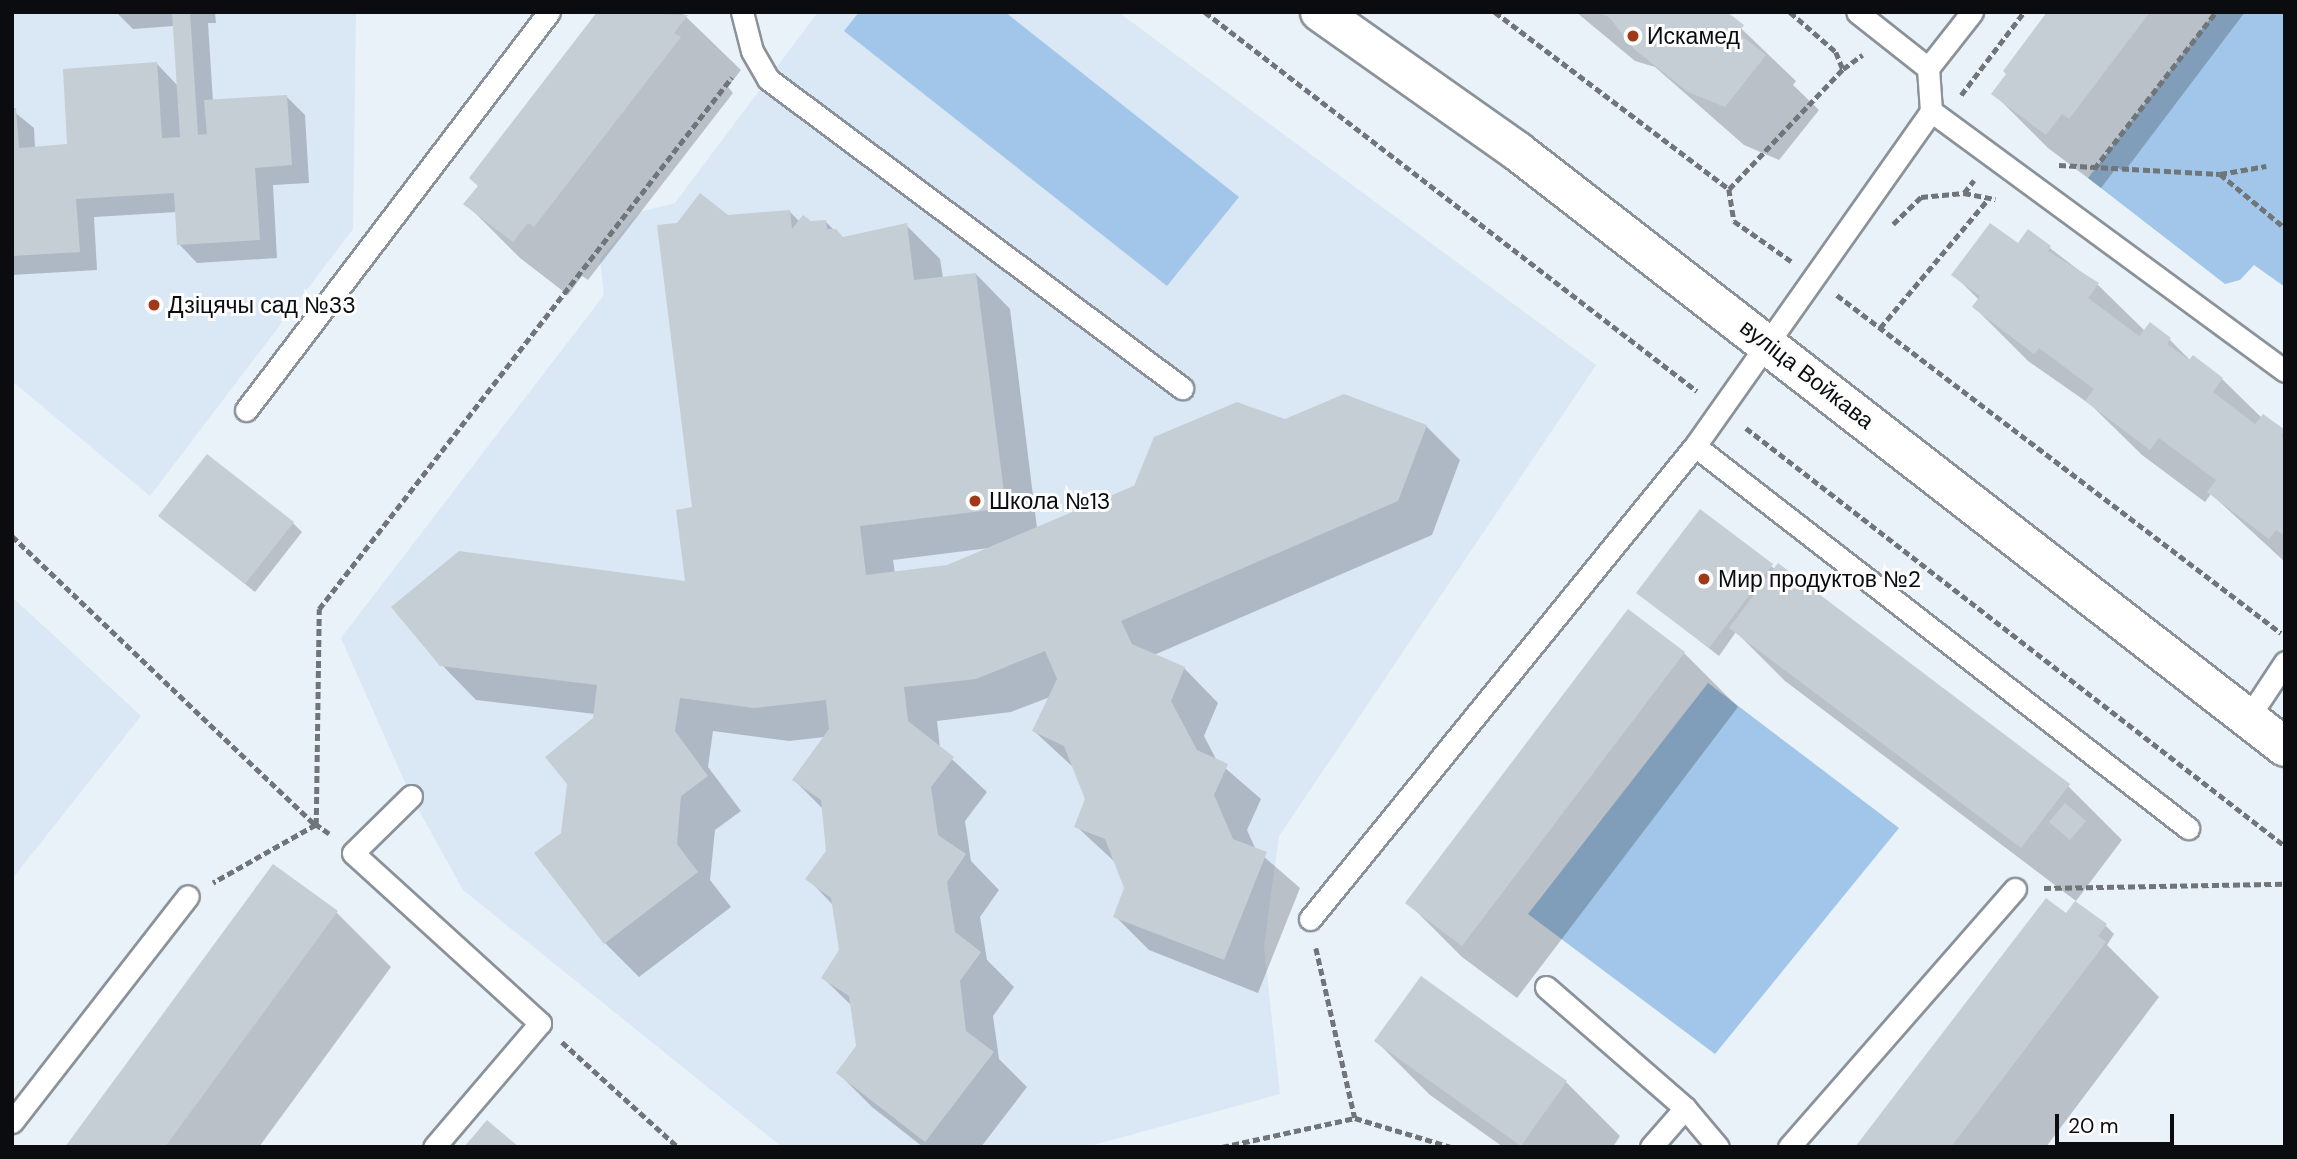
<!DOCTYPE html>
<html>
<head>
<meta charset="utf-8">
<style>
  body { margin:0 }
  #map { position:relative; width:2297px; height:1159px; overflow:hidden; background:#e9f1f9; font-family:"DM Sans",sans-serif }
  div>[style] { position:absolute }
  .built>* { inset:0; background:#dae7f5 }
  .green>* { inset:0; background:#a1c6e9 }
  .shadow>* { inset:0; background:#0003 }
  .building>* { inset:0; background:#c6ced5 }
  .path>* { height:4.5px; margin-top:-2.25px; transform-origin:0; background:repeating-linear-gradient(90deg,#70757a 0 7px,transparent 0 10.5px) }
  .roads { filter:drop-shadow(2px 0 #8b9299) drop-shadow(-2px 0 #8b9299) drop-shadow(0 2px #8b9299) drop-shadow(0 -2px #8b9299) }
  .lane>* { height:21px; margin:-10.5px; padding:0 10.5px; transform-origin:10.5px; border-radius:10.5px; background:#fff }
  .secondary>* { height:38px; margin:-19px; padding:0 19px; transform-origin:19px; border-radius:19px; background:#fff }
  .dots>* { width:19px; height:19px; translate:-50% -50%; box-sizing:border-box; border:4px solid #fdfdfd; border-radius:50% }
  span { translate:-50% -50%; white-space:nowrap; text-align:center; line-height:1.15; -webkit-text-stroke:6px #fdfdfd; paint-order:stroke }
  .poi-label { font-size:23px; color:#0a0c0f }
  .left { translate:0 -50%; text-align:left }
  .street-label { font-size:23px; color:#0a0c0f }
  .frame { position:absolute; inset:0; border:14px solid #0a0c0f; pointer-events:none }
  .scale { position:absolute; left:2055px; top:1114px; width:119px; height:32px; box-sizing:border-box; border:4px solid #0a0c0f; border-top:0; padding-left:9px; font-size:21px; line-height:24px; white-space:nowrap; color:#0a0c0f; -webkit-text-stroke:5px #fdfdfd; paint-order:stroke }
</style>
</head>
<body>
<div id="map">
  <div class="built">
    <i style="clip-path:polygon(12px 12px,356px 12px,353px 229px,150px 496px,12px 381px)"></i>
    <i style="clip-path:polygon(818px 12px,1118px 12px,1596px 365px,1279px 836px,1264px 947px,1280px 1094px,1086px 1147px,782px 1147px,463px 890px,411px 796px,341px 638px,604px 295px,600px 259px,639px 212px,675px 203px)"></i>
    <i style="clip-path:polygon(12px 597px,141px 716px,12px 879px)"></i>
  </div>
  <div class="green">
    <i style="clip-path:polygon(859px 12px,1005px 12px,1239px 197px,1167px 286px,844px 31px)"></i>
    <i style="clip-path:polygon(2215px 12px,2285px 12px,2285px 287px,2254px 265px,2240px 280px,2225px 284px,2088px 178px)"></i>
    <i style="clip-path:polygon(1708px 683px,1899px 828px,1715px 1054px,1528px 914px)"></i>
  </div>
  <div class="shadow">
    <i style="clip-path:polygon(116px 12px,215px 12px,216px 23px,208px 23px,213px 102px,287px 97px,305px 115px,309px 183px,273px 185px,277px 258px,197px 263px,179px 244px,177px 212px,94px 217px,97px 270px,12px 275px,12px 110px,34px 128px,35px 148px,69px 146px,157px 64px,178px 86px,174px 26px,133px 29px)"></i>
    <i style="clip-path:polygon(600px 12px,681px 12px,741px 70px,728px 87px,733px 93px,588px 280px,582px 276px,568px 295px,520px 258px,466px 204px)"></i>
    <i style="clip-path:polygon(1576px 12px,1724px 12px,1796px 81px,1793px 85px,1819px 110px,1779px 160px,1744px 145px,1655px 67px,1635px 61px)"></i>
    <i style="clip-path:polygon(2050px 12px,2245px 12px,2124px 172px,2117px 167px,2101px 188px,2048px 148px,1994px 94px)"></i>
    <i style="clip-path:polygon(evenodd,790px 212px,800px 222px,826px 222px,843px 239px,906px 225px,940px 259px,943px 278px,976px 274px,1010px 309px,1037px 528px,1285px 421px,1426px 426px,1460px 460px,1432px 535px,1154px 655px,1184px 668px,1218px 703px,1204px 736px,1217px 761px,1261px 799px,1247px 830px,1256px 850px,1300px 888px,1258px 993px,1149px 950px,1115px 916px,1126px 888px,1116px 863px,1076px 826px,1087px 799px,1074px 768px,1034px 731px,1050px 697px,1011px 712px,937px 721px,940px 748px,987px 792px,965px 821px,971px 861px,999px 890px,980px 917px,987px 960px,1014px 987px,993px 1016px,999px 1059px,1027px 1087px,981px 1147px,923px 1147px,872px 1107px,838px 1073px,858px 1047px,852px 1006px,823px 978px,840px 951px,834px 906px,808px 879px,828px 851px,823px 809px,794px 780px,825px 737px,789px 741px,713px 731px,708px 767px,741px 811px,715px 830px,710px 880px,731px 907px,639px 977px,605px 943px,537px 854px,563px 834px,569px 783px,595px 714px,476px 700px,442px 665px,687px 583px,728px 216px,790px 212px,989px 548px,947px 566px,895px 573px,893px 560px,989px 548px)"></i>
    <i style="clip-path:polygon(2029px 232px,2098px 285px,2145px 331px,2170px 340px,2191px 361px,2222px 379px,2262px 418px,2285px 432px,2285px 562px,2211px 494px,2205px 502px,2142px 455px,2091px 405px,2028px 361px,1974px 307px,1979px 300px,1954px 275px,2018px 246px)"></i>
    <i style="clip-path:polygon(160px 516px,293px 523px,302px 532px,255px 592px)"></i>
    <i style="clip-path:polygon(1771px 566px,2068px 786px,2122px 840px,2076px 901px,1785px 681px,1736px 632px,1719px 656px,1638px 593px)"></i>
    <i style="clip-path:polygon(1684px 653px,1738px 707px,1517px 998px,1462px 957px,1408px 903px)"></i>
    <i style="clip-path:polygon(274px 866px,337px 913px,391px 967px,259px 1147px,67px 1147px)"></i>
    <i style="clip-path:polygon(2073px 920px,2105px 925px,2114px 934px,2107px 945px,2159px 997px,2046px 1147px,1858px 1147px)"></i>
    <i style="clip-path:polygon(1421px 979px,1566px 1082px,1620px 1136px,1613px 1147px,1503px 1147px,1430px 1095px,1376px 1041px)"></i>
  </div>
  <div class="building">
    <i style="clip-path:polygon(172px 12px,190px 12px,198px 135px,207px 134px,204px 100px,287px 95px,292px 165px,255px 168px,260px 240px,177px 245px,174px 193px,76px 199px,80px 252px,12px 256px,12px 108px,16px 108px,19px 148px,67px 144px,63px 69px,157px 62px,162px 138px,180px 137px)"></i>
    <i style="clip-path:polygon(597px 12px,688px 15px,674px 33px,681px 37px,534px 227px,528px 223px,513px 242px,463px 204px,478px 186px,469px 178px)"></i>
    <i style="clip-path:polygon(1596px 12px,1727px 12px,1744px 25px,1738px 33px,1766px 55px,1725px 107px,1688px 92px,1634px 49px,1609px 17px)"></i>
    <i style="clip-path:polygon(2047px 12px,2150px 12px,2069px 119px,2062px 114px,2046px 135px,1991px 94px,2006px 74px,2003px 71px)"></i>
    <i style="clip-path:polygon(700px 193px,728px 215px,790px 210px,792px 229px,803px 215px,811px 221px,826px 220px,827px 229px,836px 229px,843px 237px,907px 223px,914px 280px,976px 273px,1006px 508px,860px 526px,866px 575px,947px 565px,1134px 486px,1154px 437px,1237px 402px,1285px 419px,1344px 394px,1427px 425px,1398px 501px,1121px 621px,1132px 644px,1185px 667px,1171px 701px,1197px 750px,1228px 764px,1214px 795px,1233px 839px,1267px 852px,1224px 960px,1113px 917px,1124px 888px,1105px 839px,1074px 827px,1085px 799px,1064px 746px,1032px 731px,1057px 679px,1045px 651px,976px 679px,904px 687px,908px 721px,954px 757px,931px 787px,938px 835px,966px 854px,947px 882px,955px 932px,981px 952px,960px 981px,966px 1031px,994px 1052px,925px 1142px,836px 1073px,856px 1046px,849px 996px,821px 978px,839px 950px,831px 898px,805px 879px,826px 851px,821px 800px,792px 780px,829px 729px,826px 700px,754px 708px,680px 698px,675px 731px,708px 776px,681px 796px,677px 844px,698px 872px,604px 944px,534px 853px,561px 833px,567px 784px,545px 757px,593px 718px,597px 685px,440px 666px,391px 607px,459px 551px,685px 581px,676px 510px,692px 507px,657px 225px,677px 223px)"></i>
    <i style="clip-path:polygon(1990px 223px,2018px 243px,2028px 229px,2051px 246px,2048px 251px,2099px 283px,2088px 298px,2139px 336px,2150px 322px,2171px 338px,2167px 344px,2189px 360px,2193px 355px,2223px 378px,2213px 392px,2255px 424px,2263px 414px,2285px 430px,2281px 436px,2285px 439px,2285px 536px,2276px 530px,2269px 539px,2207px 492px,2216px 480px,2159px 438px,2150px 450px,2085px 401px,2094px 389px,2039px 348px,2034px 354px,1972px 307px,1980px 296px,1951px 275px)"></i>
    <i style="clip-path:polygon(207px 454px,294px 522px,245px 584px,158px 516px)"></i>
    <i style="clip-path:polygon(1700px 509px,1773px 564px,1709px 648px,1636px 593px)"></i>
    <i style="clip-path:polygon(1778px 563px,2070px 784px,2021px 848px,1729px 628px)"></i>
    <i style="clip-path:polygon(1628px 609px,1685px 652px,1462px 946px,1405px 903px)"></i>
    <i style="clip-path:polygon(2065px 803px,2086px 821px,2070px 840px,2049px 822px)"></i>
    <i style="clip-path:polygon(273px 864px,338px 911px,165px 1147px,65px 1147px)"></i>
    <i style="clip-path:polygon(2046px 898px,2066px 913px,2075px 901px,2107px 924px,2098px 936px,2106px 942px,1951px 1147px,1855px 1147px)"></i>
    <i style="clip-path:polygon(1421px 976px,1567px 1081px,1521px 1146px,1374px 1041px)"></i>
    <i style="clip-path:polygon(487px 1120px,519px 1147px,464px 1147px)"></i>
  </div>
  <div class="path">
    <i style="left:1205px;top:12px;width:621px;rotate:37.61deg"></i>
    <i style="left:1495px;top:12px;width:293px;rotate:37.1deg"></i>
    <i style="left:1729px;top:189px;width:32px;rotate:81deg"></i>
    <i style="left:1734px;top:221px;width:70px;rotate:35.1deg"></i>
    <i style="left:1790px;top:12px;width:61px;rotate:41deg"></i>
    <i style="left:1836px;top:52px;width:18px;rotate:68deg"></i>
    <i style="left:1961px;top:95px;width:104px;rotate:-52.8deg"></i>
    <i style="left:2059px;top:165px;width:161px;rotate:3.2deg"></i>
    <i style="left:2220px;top:174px;width:85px;rotate:39.7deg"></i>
    <i style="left:2094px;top:169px;width:199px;rotate:-52.2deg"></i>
    <i style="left:2220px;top:174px;width:47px;rotate:-9.9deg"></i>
    <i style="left:1729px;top:189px;width:166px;rotate:-46.5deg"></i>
    <i style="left:1843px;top:69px;width:24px;rotate:-36deg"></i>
    <i style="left:1964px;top:193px;width:16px;rotate:-52deg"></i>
    <i style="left:1893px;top:224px;width:39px;rotate:-44deg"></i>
    <i style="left:1921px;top:197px;width:43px;rotate:-5.3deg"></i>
    <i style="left:1964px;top:193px;width:32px;rotate:11deg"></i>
    <i style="left:1837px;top:295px;width:558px;rotate:37.28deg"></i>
    <i style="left:1880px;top:328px;width:170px;rotate:-50deg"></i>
    <i style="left:1746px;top:428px;width:682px;rotate:37.79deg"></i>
    <i style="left:12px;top:536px;width:419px;rotate:43.6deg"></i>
    <i style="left:316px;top:825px;width:118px;rotate:150.6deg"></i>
    <i style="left:329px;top:834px;width:16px;rotate:-145deg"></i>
    <i style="left:316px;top:825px;width:216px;rotate:-89.2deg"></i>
    <i style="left:319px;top:609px;width:673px;rotate:-52.18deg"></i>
    <i style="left:2044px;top:888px;width:241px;rotate:-1deg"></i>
    <i style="left:1316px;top:948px;width:174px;rotate:77.1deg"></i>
    <i style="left:1355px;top:1118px;width:100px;rotate:16.8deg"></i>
    <i style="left:562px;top:1042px;width:156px;rotate:42.2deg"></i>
    <i style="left:1222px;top:1147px;width:136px;rotate:-12.3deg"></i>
  </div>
  <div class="roads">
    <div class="lane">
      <i style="left:742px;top:12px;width:40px;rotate:75.6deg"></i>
      <i style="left:752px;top:51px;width:32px;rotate:60deg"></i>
      <i style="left:768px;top:79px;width:517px;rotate:36.74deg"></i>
      <i style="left:1928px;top:68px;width:71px;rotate:-51.8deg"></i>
      <i style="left:1931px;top:111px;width:439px;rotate:36.3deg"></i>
      <i style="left:246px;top:410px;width:500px;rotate:-52.72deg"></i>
      <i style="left:1695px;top:446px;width:624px;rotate:37.77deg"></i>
      <i style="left:2248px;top:718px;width:67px;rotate:-56.5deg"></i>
      <i style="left:411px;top:796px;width:81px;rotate:135.5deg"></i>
      <i style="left:353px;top:853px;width:253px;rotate:42.3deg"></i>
      <i style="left:540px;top:1023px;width:163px;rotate:130.5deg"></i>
      <i style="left:1310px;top:919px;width:610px;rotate:-50.86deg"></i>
      <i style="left:1695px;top:446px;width:410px;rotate:-54.8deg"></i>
      <i style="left:1931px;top:111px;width:43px;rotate:-94deg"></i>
      <i style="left:1928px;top:68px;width:90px;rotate:-141.7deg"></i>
      <i style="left:1546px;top:987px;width:184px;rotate:41deg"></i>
      <i style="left:12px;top:1122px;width:286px;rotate:-52.1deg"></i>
      <i style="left:1651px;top:1147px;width:52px;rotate:-48.9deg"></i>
      <i style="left:1685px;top:1108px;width:51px;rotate:49.8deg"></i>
      <i style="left:1789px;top:1147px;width:343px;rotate:-48.8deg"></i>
    </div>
    <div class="secondary">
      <i style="left:1320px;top:12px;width:241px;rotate:35.2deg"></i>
      <i style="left:1517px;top:151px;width:972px;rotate:37.81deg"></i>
    </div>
  </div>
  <div class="dots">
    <i style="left:1633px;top:36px;background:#a03917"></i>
    <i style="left:154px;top:305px;background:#a03917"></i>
    <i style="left:975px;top:501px;background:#a03917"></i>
    <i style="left:1704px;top:579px;background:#a03917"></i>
  </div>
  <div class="poi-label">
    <span class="left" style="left:1647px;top:36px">Искамед</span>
    <span class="left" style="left:168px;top:305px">Дзіцячы сад №33</span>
    <span class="left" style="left:989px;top:501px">Школа №13</span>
    <span class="left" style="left:1718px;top:579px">Мир продуктов №2</span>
  </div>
  <div class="street-label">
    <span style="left:1807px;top:374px;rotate:38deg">вуліца Войкава</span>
  </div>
  <div class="frame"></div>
  <div class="scale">20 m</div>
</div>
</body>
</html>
